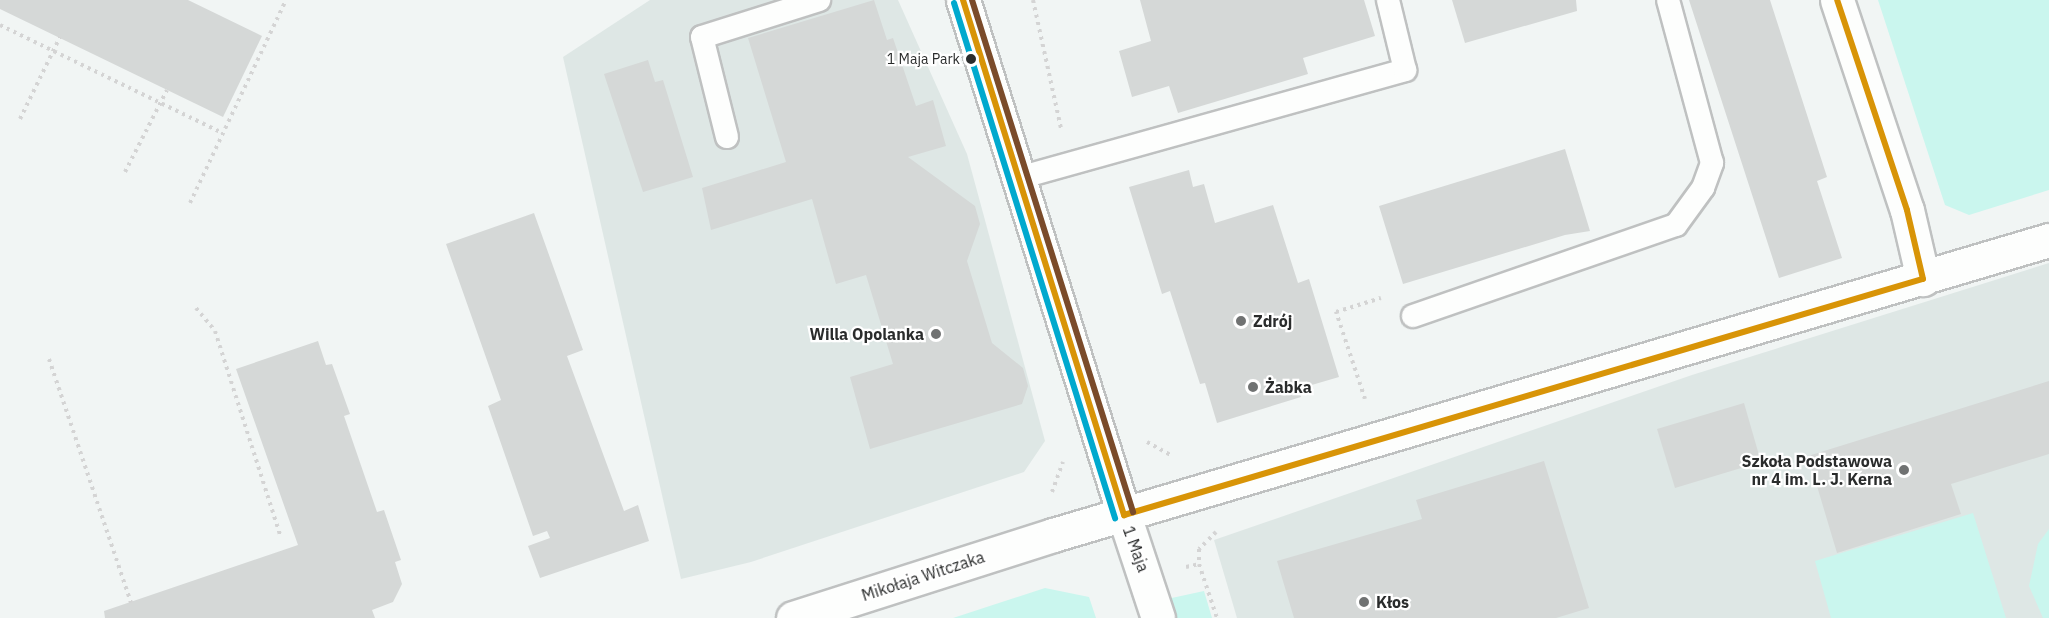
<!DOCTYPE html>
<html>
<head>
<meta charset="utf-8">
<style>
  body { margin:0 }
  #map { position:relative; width:2049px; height:618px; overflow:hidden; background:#f1f5f4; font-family:"IBM Plex Sans",sans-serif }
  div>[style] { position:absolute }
  .built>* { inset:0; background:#dee7e5 }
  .green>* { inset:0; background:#caf6ee }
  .building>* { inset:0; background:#d5d8d7 }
  .path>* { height:4px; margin-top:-2px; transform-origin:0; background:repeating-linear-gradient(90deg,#d4d4d4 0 3px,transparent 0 7.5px) }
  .roads { filter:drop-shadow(2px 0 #bfc1c1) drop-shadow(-2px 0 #bfc1c1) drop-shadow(0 2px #bfc1c1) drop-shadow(0 -2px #bfc1c1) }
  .service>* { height:22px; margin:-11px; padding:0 11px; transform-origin:11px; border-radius:11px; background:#fdfefd }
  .pedestrian>* { height:33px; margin:-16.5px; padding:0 16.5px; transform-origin:16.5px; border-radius:16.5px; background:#fdfefd }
  .minor>* { height:33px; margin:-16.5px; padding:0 16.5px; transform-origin:16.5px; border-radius:16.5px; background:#fdfefd }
  .bus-1>* { height:6px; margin:-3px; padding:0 3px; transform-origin:3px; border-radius:3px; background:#d89407 }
  .bus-2>* { height:6px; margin:-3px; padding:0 3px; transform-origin:3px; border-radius:3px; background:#00a9ce }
  .bus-3>* { height:6px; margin:-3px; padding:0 3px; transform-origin:3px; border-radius:3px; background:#7a4b2a }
  .dots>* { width:16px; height:16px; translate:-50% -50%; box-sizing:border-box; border:3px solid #fff; border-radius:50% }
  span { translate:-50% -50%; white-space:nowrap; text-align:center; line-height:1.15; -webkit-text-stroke:4.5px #fff; paint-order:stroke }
  .bus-label { font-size:14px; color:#2a2c2c }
  .right { translate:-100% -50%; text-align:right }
  .poi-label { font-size:16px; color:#2a2c2c; font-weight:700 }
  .left { translate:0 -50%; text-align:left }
  .street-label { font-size:16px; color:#2a2c2c }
</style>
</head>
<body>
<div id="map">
  <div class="built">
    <i style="clip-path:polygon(650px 0,898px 0,967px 154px,1045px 441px,1024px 472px,751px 562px,681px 579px,563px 57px)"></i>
    <i style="clip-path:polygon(2049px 263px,2049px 618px,1237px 618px,1214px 540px,1692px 375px)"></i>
  </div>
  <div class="green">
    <i style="clip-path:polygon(1878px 0,2049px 0,2049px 190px,1969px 215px,1945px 205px)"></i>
    <i style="clip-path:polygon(1973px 513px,2006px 618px,1831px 618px,1815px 561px)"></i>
    <i style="clip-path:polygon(2049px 529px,2049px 618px,2043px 618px,2029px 586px,2038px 544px)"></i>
    <i style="clip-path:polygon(1045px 588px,1089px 597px,1096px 618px,953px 618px)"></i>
    <i style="clip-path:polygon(1204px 591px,1212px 618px,1173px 618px,1167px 599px)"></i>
  </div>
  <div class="building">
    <i style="clip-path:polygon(0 0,188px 0,262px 36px,223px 117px,0 9px)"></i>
    <i style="clip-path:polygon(874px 0,887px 40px,893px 38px,916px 106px,933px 100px,946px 146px,908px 157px,975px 206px,980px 224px,967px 261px,992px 343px,1023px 368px,1028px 386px,1022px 404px,870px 449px,850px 377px,893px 364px,866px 275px,836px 284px,812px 199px,711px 230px,702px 188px,786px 162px,748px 38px)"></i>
    <i style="clip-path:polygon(1140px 0,1364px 0,1375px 36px,1303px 58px,1308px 74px,1178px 113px,1169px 86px,1132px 97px,1119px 51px,1151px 41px)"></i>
    <i style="clip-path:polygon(1452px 0,1576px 0,1577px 11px,1465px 43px)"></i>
    <i style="clip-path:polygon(1689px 0,1770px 0,1827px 177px,1817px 181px,1842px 258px,1779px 278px)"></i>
    <i style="clip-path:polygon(648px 60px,655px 82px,663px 80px,693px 177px,643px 192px,604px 74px)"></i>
    <i style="clip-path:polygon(1565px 149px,1590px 231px,1565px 235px,1403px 284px,1379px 206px)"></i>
    <i style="clip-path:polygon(1189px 170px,1193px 187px,1204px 184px,1215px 223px,1273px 205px,1298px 283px,1309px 279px,1339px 377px,1298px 389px,1301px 397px,1217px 423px,1205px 383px,1200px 384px,1170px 291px,1162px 294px,1129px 187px)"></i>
    <i style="clip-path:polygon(534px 213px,583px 350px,567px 356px,624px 511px,638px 505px,649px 541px,540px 578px,528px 546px,550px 538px,547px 531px,533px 536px,488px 406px,501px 400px,446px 244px)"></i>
    <i style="clip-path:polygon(318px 341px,326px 365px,332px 364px,350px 414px,344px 416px,377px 512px,384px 510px,401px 560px,395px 562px,402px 584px,393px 602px,372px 610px,375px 618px,105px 618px,104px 611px,298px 545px,236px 369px)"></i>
    <i style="clip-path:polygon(2049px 381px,2049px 454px,1951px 484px,1961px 514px,1837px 553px,1808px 456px)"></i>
    <i style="clip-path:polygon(1744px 403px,1761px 462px,1675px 488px,1657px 429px)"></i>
    <i style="clip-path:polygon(1544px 461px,1589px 608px,1556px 618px,1294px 618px,1277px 561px,1422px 519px,1416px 500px)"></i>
  </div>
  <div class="path">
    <i style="left:1033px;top:0;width:131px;rotate:77.7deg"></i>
    <i style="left:0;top:25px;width:247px;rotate:25.9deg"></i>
    <i style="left:20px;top:119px;width:91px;rotate:-64deg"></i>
    <i style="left:125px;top:172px;width:92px;rotate:-62.9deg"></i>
    <i style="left:190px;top:203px;width:225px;rotate:-64.7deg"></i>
    <i style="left:196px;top:308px;width:30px;rotate:50deg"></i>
    <i style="left:215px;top:331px;width:217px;rotate:72.3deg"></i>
    <i style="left:49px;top:359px;width:257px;rotate:71.4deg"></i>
    <i style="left:1365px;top:399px;width:92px;rotate:-108.4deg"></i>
    <i style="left:1336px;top:312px;width:47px;rotate:-17.3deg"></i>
    <i style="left:1147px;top:442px;width:29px;rotate:29deg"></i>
    <i style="left:1052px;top:492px;width:32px;rotate:-70deg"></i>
    <i style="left:1216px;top:532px;width:24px;rotate:135deg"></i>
    <i style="left:1199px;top:549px;width:15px;rotate:90deg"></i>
    <i style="left:1199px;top:564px;width:57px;rotate:71.6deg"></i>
    <i style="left:1186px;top:567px;width:13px;rotate:-13deg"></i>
  </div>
  <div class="roads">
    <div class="service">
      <i style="left:727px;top:137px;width:103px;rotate:-104deg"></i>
      <i style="left:702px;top:37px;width:123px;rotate:-17.5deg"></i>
      <i style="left:1019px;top:178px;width:401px;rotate:-15.6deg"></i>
      <i style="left:1405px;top:70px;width:72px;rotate:-103.7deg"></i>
      <i style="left:1413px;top:316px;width:278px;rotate:-19.1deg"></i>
      <i style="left:1676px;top:225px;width:46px;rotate:-53.9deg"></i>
      <i style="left:1703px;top:188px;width:27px;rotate:-70deg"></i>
      <i style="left:1712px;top:163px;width:169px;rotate:-105.1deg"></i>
    </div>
    <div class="pedestrian">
      <i style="left:1124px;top:515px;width:108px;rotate:71.7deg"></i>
    </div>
    <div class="minor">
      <i style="left:963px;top:0;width:540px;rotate:72.64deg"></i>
      <i style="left:1837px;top:0;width:221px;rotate:71.6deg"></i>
      <i style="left:1907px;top:210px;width:71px;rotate:76.9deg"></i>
      <i style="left:793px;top:618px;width:273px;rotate:-17.7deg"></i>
      <i style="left:1053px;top:535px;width:1039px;rotate:-16.5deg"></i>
    </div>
  </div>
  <div class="bus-1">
    <i style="left:963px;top:0;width:540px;rotate:72.64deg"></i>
    <i style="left:1124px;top:515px;width:833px;rotate:-16.46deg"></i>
    <i style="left:1923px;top:279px;width:71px;rotate:-103.1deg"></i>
    <i style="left:1907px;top:210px;width:221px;rotate:-108.4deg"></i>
  </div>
  <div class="bus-2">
    <i style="left:954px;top:3px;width:540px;rotate:72.64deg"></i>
  </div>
  <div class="bus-3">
    <i style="left:972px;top:0;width:537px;rotate:72.54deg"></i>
  </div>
  <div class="dots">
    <i style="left:971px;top:59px;background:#2a2c2c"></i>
    <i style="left:1241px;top:321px;background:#707272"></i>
    <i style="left:936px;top:334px;background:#707272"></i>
    <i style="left:1253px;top:387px;background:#707272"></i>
    <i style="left:1904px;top:470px;background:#707272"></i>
    <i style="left:1364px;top:602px;background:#707272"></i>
  </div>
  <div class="bus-label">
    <span class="right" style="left:960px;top:59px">1 Maja Park</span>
  </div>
  <div class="poi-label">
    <span class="left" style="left:1253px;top:321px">Zdrój</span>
    <span class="right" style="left:924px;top:334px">Willa Opolanka</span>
    <span class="left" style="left:1265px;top:387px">Żabka</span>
    <span class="right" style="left:1892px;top:470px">Szkoła Podstawowa<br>nr 4 im. L. J. Kerna</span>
    <span class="left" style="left:1376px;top:602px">Kłos</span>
  </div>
  <div class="street-label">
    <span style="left:1136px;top:549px;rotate:70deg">1 Maja</span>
    <span style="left:923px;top:576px;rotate:-18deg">Mikołaja Witczaka</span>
  </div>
</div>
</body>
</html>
